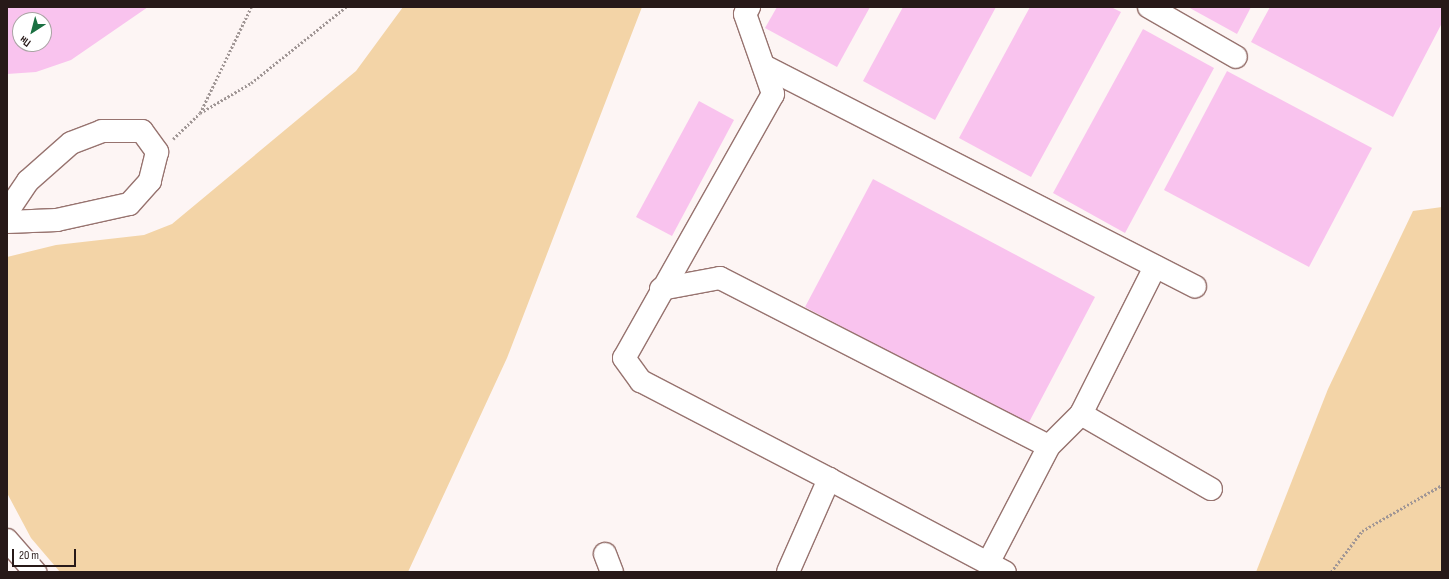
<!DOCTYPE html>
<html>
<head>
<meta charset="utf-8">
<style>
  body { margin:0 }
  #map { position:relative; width:1449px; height:579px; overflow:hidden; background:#fdf5f4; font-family:"Sofia Sans Condensed",sans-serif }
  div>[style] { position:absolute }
  .green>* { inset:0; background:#f3d4a7 }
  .water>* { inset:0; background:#f9c3ee }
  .path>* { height:2.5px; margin-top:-1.25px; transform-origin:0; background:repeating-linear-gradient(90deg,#a09695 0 2px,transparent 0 4px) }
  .roads { filter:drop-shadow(1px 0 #97736f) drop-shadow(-1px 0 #97736f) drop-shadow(0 1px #97736f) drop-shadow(0 -1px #97736f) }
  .minor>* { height:22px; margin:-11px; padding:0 11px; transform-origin:11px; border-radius:11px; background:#fff }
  span { translate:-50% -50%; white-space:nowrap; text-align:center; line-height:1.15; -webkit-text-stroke:3.5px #fff; paint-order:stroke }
  .frame { position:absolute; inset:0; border:8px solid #271918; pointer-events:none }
  .north { position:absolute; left:12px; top:12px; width:40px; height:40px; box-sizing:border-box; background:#fff; border:1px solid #a9a3a3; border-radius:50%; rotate:216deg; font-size:11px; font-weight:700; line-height:16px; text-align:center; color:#271918 }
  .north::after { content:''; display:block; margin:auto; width:14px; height:18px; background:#1b7042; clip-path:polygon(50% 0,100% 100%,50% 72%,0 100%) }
  .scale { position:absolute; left:12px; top:549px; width:64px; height:18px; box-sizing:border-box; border:2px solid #271918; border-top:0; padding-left:5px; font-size:12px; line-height:14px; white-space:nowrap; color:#271918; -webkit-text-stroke:3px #fff; paint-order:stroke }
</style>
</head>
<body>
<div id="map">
  <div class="green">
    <i style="clip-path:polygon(403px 7px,642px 7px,507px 358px,408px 572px,60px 572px,31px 538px,7px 493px,7px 257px,56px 245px,144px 235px,172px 224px,356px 71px)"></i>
    <i style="clip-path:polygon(1442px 207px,1442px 572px,1256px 572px,1328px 389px,1413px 211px)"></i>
  </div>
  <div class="water">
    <i style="clip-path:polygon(evenodd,7px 7px,148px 7px,71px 60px,36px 72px,7px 74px,7px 7px,20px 20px,44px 20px,44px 44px,20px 44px,20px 20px)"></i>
    <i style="clip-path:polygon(777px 7px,870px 7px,837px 67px,765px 28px)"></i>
    <i style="clip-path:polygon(903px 7px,996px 7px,935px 120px,863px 81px)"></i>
    <i style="clip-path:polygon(1030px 7px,1111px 7px,1121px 12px,1031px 177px,959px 138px)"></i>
    <i style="clip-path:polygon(1188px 7px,1251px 7px,1237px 34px)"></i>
    <i style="clip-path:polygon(1270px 7px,1442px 7px,1442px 23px,1393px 117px,1251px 42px)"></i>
    <i style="clip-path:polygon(1143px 29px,1214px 68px,1125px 233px,1053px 193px)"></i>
    <i style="clip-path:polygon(1227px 71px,1372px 148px,1309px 267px,1164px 190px)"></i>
    <i style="clip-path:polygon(699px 101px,734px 120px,672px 236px,636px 217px)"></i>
    <i style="clip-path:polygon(873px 179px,1095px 297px,1027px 426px,805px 307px)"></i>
  </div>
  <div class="path">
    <i style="left:200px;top:113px;width:118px;rotate:-64.3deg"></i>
    <i style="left:173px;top:139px;width:37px;rotate:-44deg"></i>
    <i style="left:200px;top:113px;width:59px;rotate:-30.5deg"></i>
    <i style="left:251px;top:83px;width:122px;rotate:-38.7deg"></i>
    <i style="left:1331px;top:572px;width:51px;rotate:-52.9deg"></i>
    <i style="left:1362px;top:531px;width:92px;rotate:-29.9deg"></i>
  </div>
  <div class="roads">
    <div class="minor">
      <i style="left:749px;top:7px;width:8px;rotate:120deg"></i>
      <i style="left:745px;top:14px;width:85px;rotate:70.7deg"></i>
      <i style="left:773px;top:94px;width:303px;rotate:119.4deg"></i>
      <i style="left:624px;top:358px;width:29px;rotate:54deg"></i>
      <i style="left:641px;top:381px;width:212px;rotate:27.5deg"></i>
      <i style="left:1149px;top:7px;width:100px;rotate:29.9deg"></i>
      <i style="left:764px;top:66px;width:484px;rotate:27.1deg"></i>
      <i style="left:7px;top:212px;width:37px;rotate:-56deg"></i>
      <i style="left:28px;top:181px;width:57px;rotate:-41.5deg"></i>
      <i style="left:71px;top:143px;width:33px;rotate:-21deg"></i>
      <i style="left:102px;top:131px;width:40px"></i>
      <i style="left:142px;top:131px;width:26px;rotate:54deg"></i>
      <i style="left:157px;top:152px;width:30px;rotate:104deg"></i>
      <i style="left:150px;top:181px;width:31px;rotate:132deg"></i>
      <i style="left:129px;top:204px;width:74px;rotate:167.5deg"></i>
      <i style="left:57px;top:220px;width:50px;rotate:177.7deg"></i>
      <i style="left:661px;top:289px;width:60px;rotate:-10.6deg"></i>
      <i style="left:720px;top:278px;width:369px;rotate:27.1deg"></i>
      <i style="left:1049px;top:446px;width:132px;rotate:117.5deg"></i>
      <i style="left:1081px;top:414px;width:165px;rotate:-63.3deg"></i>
      <i style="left:1049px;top:446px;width:45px;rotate:-45deg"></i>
      <i style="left:1081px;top:414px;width:150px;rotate:30deg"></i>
      <i style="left:7px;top:540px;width:43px;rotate:48.8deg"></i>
      <i style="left:605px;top:554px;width:19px;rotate:69deg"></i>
      <i style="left:788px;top:572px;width:102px;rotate:-66.2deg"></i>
      <i style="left:829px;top:479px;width:199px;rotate:27.9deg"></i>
    </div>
  </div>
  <div class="frame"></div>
  <div class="north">Пн</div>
  <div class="scale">20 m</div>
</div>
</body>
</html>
